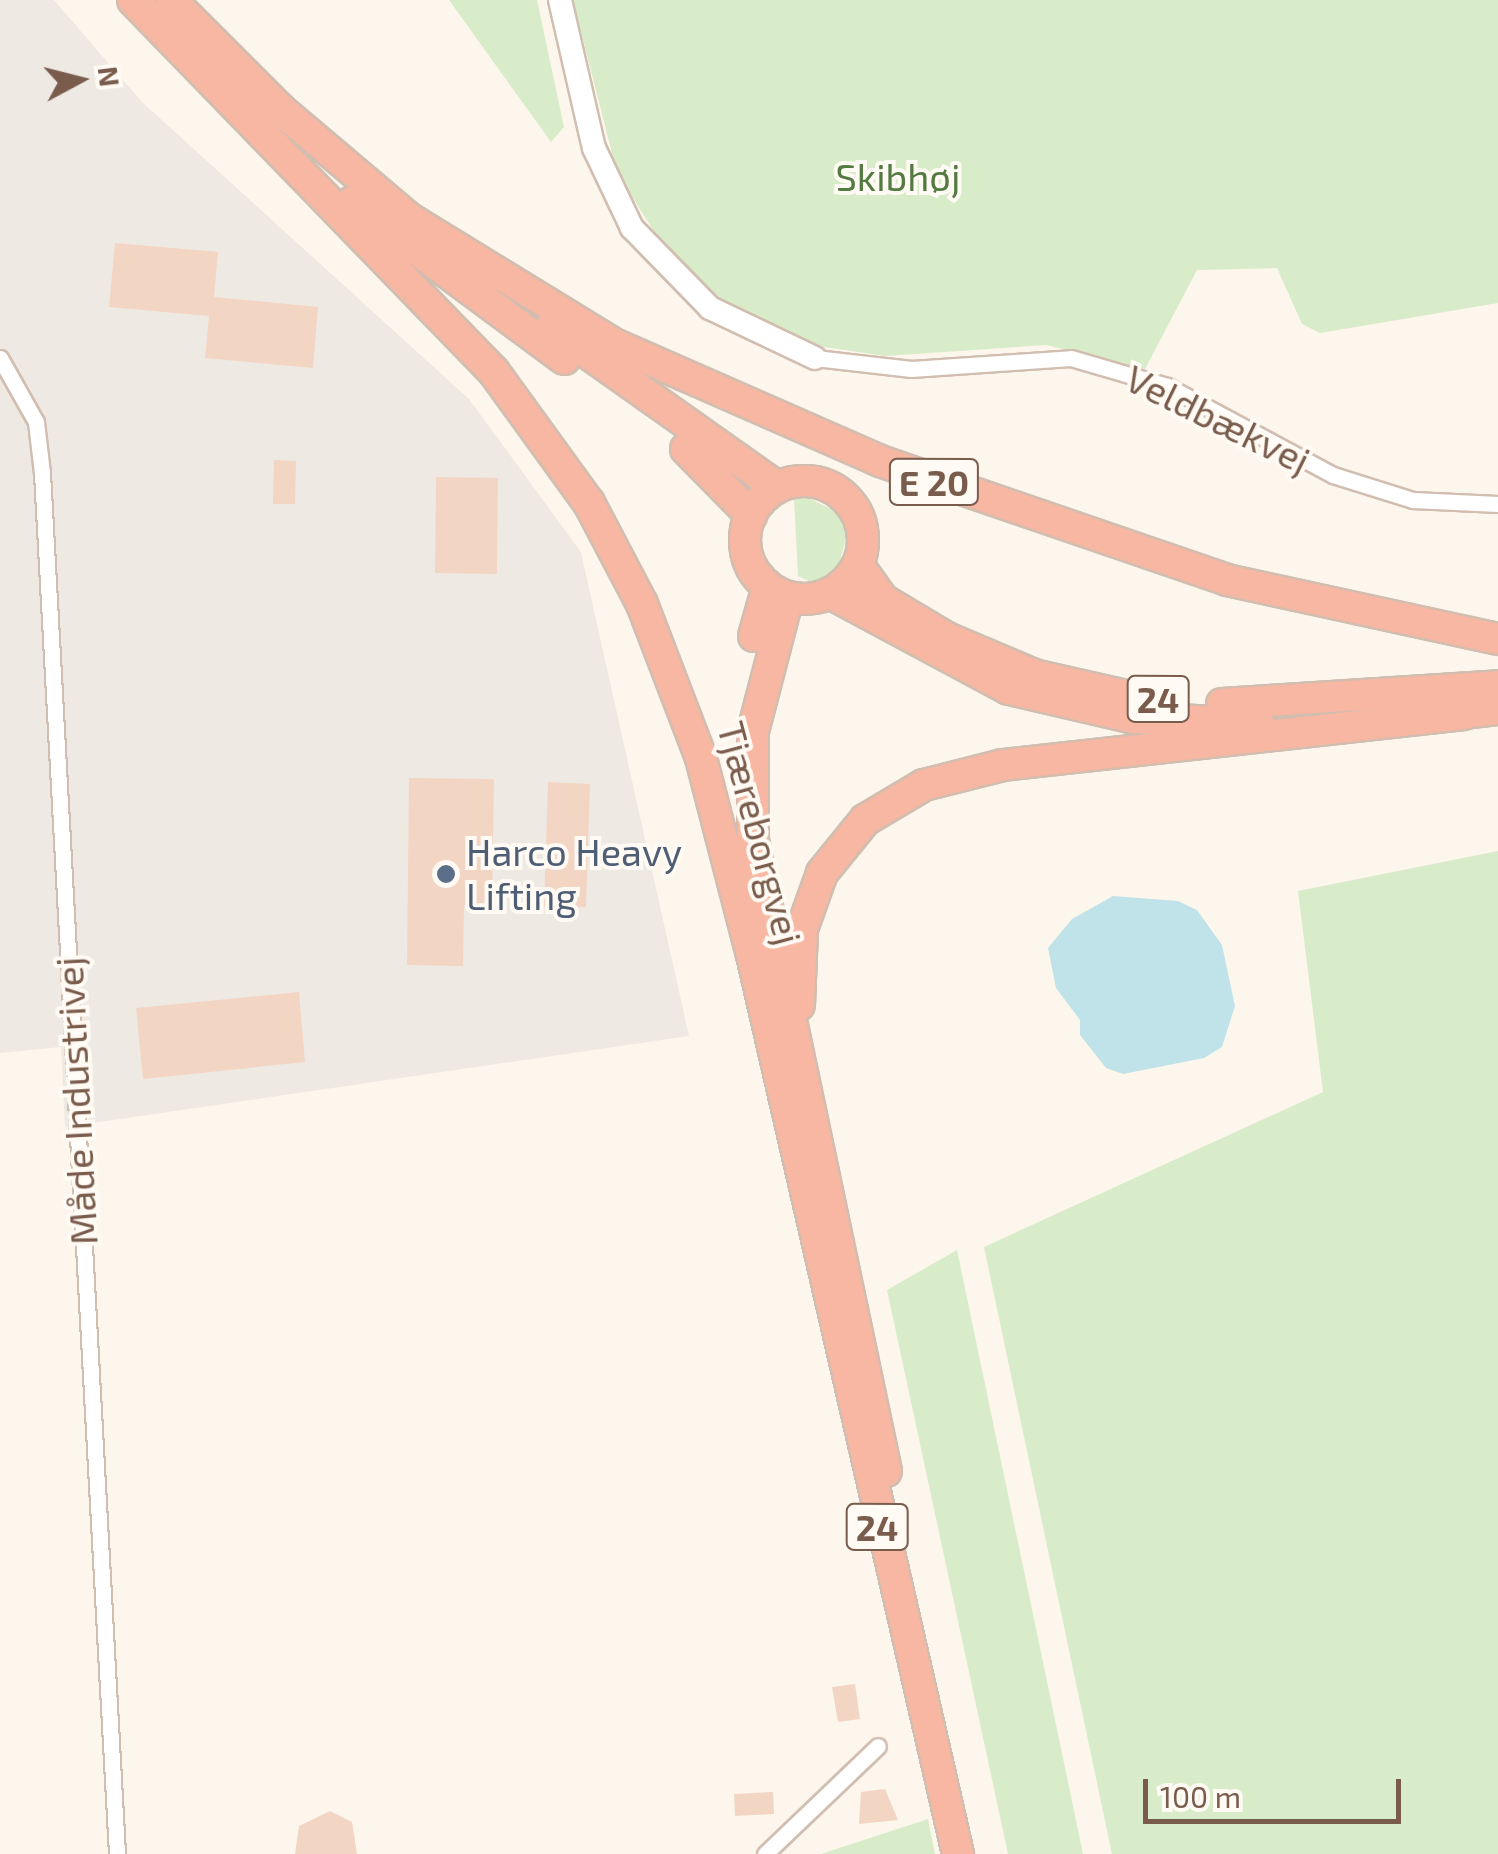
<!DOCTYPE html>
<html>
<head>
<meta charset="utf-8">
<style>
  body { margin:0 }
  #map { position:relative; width:1498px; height:1854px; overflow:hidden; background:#fdf6ec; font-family:"Exo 2",sans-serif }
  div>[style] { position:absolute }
  .industrial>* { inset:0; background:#efe9e4 }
  .green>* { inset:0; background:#d8ecc9 }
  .water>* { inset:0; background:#bfe3e8 }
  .building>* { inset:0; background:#f3d5c3 }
  .roads { filter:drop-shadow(2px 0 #d1beb0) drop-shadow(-2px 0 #d1beb0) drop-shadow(0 2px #d1beb0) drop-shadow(0 -2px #d1beb0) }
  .street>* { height:15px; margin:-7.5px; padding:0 7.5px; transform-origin:7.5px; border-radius:7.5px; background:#fff }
  .secondary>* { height:22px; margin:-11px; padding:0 11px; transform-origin:11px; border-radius:11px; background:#fff }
  .highway>* { height:30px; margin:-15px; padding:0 15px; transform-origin:15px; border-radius:15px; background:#f7b7a3 }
  .highway>.ring { margin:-15px; padding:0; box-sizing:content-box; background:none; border:30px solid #f7b7a3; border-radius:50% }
  .dots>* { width:28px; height:28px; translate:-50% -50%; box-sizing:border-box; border:5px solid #fffaf3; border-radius:50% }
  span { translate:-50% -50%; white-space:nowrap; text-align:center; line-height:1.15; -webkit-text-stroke:8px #fffaf3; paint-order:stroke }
  .shield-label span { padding:2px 8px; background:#fffaf3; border:2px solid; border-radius:8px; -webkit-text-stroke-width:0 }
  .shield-label { font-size:35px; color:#7a5c4d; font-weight:700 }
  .park-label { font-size:38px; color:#537a41 }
  .street-label { font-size:38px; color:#7a5c4d }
  .service-label { font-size:38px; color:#4e5e75 }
  .left { translate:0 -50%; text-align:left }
  .north { position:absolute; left:30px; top:30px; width:100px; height:100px; -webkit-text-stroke:8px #fffaf3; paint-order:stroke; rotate:83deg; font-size:28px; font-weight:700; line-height:40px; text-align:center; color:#7a5c4d }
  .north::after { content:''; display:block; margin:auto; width:35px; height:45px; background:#7a5c4d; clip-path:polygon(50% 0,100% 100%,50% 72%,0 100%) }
  .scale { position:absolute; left:1143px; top:1779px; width:258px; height:45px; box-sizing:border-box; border:5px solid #7a5c4d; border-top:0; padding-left:12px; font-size:30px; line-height:35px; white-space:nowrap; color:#7a5c4d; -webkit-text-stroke:8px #fffaf3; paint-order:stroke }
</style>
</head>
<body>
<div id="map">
  <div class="industrial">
    <i style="clip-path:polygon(0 0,54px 0,142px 102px,469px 399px,581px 552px,689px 1036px,65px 1127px,61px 1047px,0 1053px)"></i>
  </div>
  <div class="green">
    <i style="clip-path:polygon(449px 0,537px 0,564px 127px,551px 142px)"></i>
    <i style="clip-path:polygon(573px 0,1498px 0,1498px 303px,1320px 333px,1302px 324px,1277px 268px,1197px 270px,1145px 369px,1046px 345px,886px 356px,824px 347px,737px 312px,669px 255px,617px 173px)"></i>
    <i style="clip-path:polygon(807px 497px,838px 513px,847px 535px,838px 567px,813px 583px,798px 576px,794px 498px)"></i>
    <i style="clip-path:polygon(1498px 851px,1498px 1854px,1112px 1854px,984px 1247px,1323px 1092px,1298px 891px)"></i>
    <i style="clip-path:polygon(957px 1250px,1083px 1854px,1008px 1854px,887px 1290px)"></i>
    <i style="clip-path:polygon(928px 1819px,935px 1854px,821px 1854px)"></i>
  </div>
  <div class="water">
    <i style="clip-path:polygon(1113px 896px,1178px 901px,1197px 910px,1222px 945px,1235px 1006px,1222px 1047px,1204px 1058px,1123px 1074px,1106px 1068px,1080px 1035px,1080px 1020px,1056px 988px,1048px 948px,1072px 919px)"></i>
  </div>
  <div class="building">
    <i style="clip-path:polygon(115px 243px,218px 252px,214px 297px,318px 307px,313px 368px,205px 358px,209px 316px,109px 307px)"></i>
    <i style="clip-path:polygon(274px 460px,296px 461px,295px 504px,273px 504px)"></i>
    <i style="clip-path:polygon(436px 477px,498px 478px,497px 574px,435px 573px)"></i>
    <i style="clip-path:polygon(409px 778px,494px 779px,492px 905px,464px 905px,463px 966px,407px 965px)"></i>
    <i style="clip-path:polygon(548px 782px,590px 784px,586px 907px,544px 906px)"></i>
    <i style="clip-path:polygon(299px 992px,305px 1062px,143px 1079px,136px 1008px)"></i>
    <i style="clip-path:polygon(855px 1684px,860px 1719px,838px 1722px,832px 1687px)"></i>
    <i style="clip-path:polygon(885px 1789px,898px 1820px,859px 1824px,861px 1792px)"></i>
    <i style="clip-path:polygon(773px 1792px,774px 1814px,735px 1816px,734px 1794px)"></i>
    <i style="clip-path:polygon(330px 1811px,352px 1822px,357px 1854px,295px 1854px,299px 1826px)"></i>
  </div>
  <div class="roads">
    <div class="street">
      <i style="left:0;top:358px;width:73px;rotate:60.6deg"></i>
      <i style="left:36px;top:422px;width:51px;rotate:83.3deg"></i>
      <i style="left:42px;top:473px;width:1383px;rotate:86.89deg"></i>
      <i style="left:815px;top:358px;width:97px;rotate:6.5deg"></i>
      <i style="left:911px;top:369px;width:160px;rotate:-3.9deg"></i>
      <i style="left:1071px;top:358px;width:100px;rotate:16.3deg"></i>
      <i style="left:1167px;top:386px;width:188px;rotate:28.2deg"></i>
      <i style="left:1333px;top:475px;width:84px;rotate:17.4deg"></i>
      <i style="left:1413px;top:500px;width:85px;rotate:2.7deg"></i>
      <i style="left:765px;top:1854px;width:156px;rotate:-43.7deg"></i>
    </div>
    <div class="secondary">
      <i style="left:560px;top:0;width:152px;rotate:77.1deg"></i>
      <i style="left:594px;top:148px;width:89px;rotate:64.6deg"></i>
      <i style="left:632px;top:228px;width:112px;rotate:45.7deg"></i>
      <i style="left:710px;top:308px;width:116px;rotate:25.5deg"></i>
    </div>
    <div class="highway">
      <i style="left:133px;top:0;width:518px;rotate:45.86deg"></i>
      <i style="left:494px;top:372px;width:162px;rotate:54.1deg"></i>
      <i style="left:589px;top:503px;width:114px;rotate:62.3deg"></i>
      <i style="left:642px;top:604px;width:165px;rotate:69deg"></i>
      <i style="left:701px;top:758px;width:203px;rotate:75.5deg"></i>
      <i style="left:752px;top:955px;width:922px;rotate:77.09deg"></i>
      <i style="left:171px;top:0;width:157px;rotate:45deg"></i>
      <i style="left:282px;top:111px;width:185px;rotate:40.2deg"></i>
      <i style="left:352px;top:202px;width:264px;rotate:36.5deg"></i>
      <i style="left:410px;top:219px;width:241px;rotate:31.5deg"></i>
      <i style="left:616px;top:345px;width:288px;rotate:23.7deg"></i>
      <i style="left:880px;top:461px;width:367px;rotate:18.9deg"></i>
      <i style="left:1227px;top:580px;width:277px;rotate:12.3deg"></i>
      <i style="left:551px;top:327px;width:277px;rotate:35.3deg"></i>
      <i style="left:686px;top:449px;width:93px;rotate:45.4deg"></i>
      <i class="ring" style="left:745px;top:481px;width:88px;height:88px"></i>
      <i style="left:858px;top:565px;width:43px;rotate:54.5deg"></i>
      <i style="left:883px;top:600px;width:74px;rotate:30.7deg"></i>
      <i style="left:947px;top:638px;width:95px;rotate:23deg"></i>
      <i style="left:1034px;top:675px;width:94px;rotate:12.9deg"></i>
      <i style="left:830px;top:593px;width:203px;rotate:28.2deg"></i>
      <i style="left:1009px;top:689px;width:129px;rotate:13deg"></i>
      <i style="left:1135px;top:718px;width:124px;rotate:2.8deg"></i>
      <i style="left:788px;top:597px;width:138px;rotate:104.6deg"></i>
      <i style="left:753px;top:731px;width:109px;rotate:90deg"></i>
      <i style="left:753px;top:840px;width:645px;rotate:78.1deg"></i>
      <i style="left:754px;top:636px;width:51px;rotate:-74.1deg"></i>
      <i style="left:1222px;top:704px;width:277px;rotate:-3.7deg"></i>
      <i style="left:1445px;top:715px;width:53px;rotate:-6.5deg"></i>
      <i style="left:799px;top:1005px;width:76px;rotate:-87.7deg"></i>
      <i style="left:802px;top:929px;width:59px;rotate:-70.3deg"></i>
      <i style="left:822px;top:873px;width:68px;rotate:-50.9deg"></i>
      <i style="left:865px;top:820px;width:69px;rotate:-30.7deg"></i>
      <i style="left:924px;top:785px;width:81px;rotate:-14.2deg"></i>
      <i style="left:1003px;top:765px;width:463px;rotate:-6.3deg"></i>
    </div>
  </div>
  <div class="dots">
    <i style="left:446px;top:874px;background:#5c6f8a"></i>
  </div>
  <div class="shield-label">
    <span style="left:934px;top:482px">E 20</span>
    <span style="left:1158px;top:699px">24</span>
    <span style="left:877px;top:1527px">24</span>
  </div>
  <div class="park-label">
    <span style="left:898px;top:177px">Skibhøj</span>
  </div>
  <div class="street-label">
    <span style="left:1218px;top:419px;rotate:26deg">Veldbækvej</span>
    <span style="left:760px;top:833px;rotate:75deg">Tjæreborgvej</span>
    <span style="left:76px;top:1101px;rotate:-93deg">Måde Industrivej</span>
  </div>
  <div class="service-label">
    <span class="left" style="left:466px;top:874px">Harco Heavy<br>Lifting</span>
  </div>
  <div class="north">N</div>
  <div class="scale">100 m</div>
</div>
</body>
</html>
